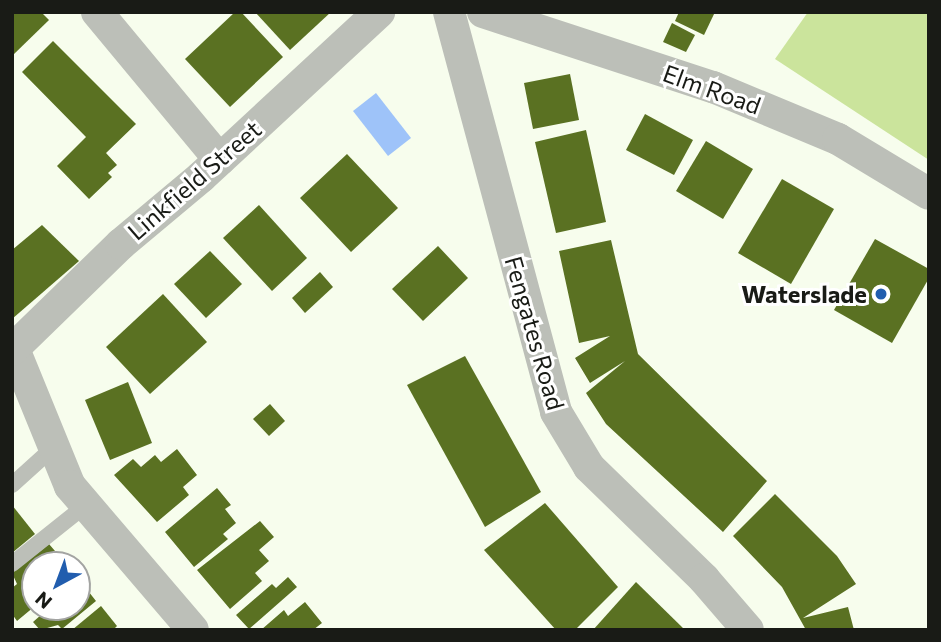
<!DOCTYPE html>
<html>
<head>
<meta charset="utf-8">
<style>
  body { margin:0 }
  #map { position:relative; width:941px; height:642px; overflow:hidden; background:#f7fded; font-family:Commissioner,sans-serif }
  div>[style] { position:absolute }
  .green>* { inset:0; background:#cbe49c }
  .water>* { inset:0; background:#9ec3f9 }
  .building>* { inset:0; background:#5a7122 }
  .service>* { height:16px; margin:-8px; padding:0 8px; transform-origin:8px; border-radius:8px; background:#bcbfb8 }
  .minor>* { height:32px; margin:-16px; padding:0 16px; transform-origin:16px; border-radius:16px; background:#bcbfb8 }
  .dots>* { width:19px; height:19px; translate:-50% -50%; box-sizing:border-box; border:4px solid #fff; border-radius:50% }
  span { translate:-50% -50%; white-space:nowrap; text-align:center; line-height:1.15; -webkit-text-stroke:6px #fff; paint-order:stroke }
  .street-label { font-size:24px; color:#191b16 }
  .poi-label { font-size:24px; color:#191b16; font-weight:700 }
  .right { translate:-100% -50%; text-align:right }
  .frame { position:absolute; inset:0; border:14px solid #191b16; pointer-events:none }
  .north { position:absolute; left:21px; top:551px; width:70px; height:70px; box-sizing:border-box; background:#fff; border:2px solid #a3a4a2; border-radius:50%; rotate:221deg; font-size:19px; font-weight:700; line-height:28px; text-align:center; color:#191b16 }
  .north::after { content:''; display:block; margin:auto; width:24px; height:32px; background:#215dae; clip-path:polygon(50% 0,100% 100%,50% 72%,0 100%) }
</style>
</head>
<body>
<div id="map">
  <div class="green">
    <i style="clip-path:polygon(808px 12px,929px 12px,929px 160px,775px 59px)"></i>
  </div>
  <div class="water">
    <i style="clip-path:polygon(376px 93px,411px 138px,388px 156px,353px 111px)"></i>
  </div>
  <div class="building">
    <i style="clip-path:polygon(12px 12px,41px 12px,49px 20px,12px 56px)"></i>
    <i style="clip-path:polygon(235px 12px,241px 12px,283px 57px,230px 107px,185px 59px)"></i>
    <i style="clip-path:polygon(255px 12px,331px 12px,290px 50px)"></i>
    <i style="clip-path:polygon(679px 12px,715px 12px,704px 35px,675px 21px)"></i>
    <i style="clip-path:polygon(672px 23px,695px 35px,686px 52px,663px 42px)"></i>
    <i style="clip-path:polygon(53px 41px,136px 124px,106px 153px,117px 165px,108px 173px,112px 177px,89px 199px,57px 166px,86px 137px,22px 72px)"></i>
    <i style="clip-path:polygon(570px 74px,579px 120px,533px 129px,524px 83px)"></i>
    <i style="clip-path:polygon(645px 114px,693px 140px,674px 175px,626px 150px)"></i>
    <i style="clip-path:polygon(586px 130px,606px 222px,556px 233px,535px 142px)"></i>
    <i style="clip-path:polygon(706px 141px,753px 169px,723px 219px,676px 191px)"></i>
    <i style="clip-path:polygon(347px 154px,398px 208px,351px 252px,300px 198px)"></i>
    <i style="clip-path:polygon(782px 179px,834px 209px,791px 284px,738px 253px)"></i>
    <i style="clip-path:polygon(259px 205px,307px 258px,272px 291px,223px 238px)"></i>
    <i style="clip-path:polygon(42px 225px,79px 261px,12px 319px,12px 250px)"></i>
    <i style="clip-path:polygon(875px 239px,929px 269px,929px 278px,892px 343px,834px 310px)"></i>
    <i style="clip-path:polygon(611px 240px,638px 354px,767px 481px,723px 532px,606px 424px,586px 393px,625px 361px,590px 383px,575px 358px,610px 336px,579px 343px,559px 251px)"></i>
    <i style="clip-path:polygon(438px 246px,468px 278px,423px 321px,392px 289px)"></i>
    <i style="clip-path:polygon(210px 251px,242px 284px,206px 318px,174px 284px)"></i>
    <i style="clip-path:polygon(320px 272px,333px 287px,305px 313px,292px 298px)"></i>
    <i style="clip-path:polygon(163px 294px,207px 342px,150px 394px,106px 347px)"></i>
    <i style="clip-path:polygon(465px 356px,541px 492px,485px 527px,407px 385px)"></i>
    <i style="clip-path:polygon(128px 382px,152px 443px,110px 460px,85px 400px)"></i>
    <i style="clip-path:polygon(270px 404px,285px 421px,269px 436px,253px 419px)"></i>
    <i style="clip-path:polygon(177px 449px,197px 475px,183px 487px,189px 495px,157px 522px,114px 475px,133px 459px,141px 467px,155px 455px,161px 462px)"></i>
    <i style="clip-path:polygon(217px 488px,231px 505px,225px 509px,236px 523px,223px 534px,228px 539px,194px 567px,165px 532px)"></i>
    <i style="clip-path:polygon(775px 494px,837px 556px,856px 584px,803px 618px,848px 607px,854px 630px,806px 630px,782px 587px,733px 536px)"></i>
    <i style="clip-path:polygon(545px 503px,618px 587px,575px 630px,556px 630px,484px 550px)"></i>
    <i style="clip-path:polygon(12px 505px,35px 534px,12px 553px)"></i>
    <i style="clip-path:polygon(260px 521px,274px 537px,259px 550px,269px 561px,255px 573px,262px 581px,230px 609px,197px 570px)"></i>
    <i style="clip-path:polygon(49px 544px,67px 565px,35px 565px,35px 606px,17px 621px,12px 614px,12px 588px,17px 584px,12px 573px)"></i>
    <i style="clip-path:polygon(288px 577px,297px 587px,249px 629px,236px 615px,272px 584px,276px 588px)"></i>
    <i style="clip-path:polygon(81px 582px,96px 601px,62px 629px,58px 625px,40px 630px,33px 622px,50px 607px,77px 607px)"></i>
    <i style="clip-path:polygon(636px 582px,685px 630px,593px 630px)"></i>
    <i style="clip-path:polygon(305px 602px,322px 623px,313px 630px,261px 630px,284px 610px,288px 616px)"></i>
    <i style="clip-path:polygon(101px 606px,117px 626px,113px 630px,72px 630px)"></i>
  </div>
  <div class="service">
    <i style="left:12px;top:485px;width:57px;rotate:-42.1deg"></i>
    <i style="left:12px;top:564px;width:95px;rotate:-38.6deg"></i>
  </div>
  <div class="minor">
    <i style="left:97px;top:12px;width:192px;rotate:50.3deg"></i>
    <i style="left:449px;top:12px;width:414px;rotate:75deg"></i>
    <i style="left:556px;top:412px;width:64px;rotate:59deg"></i>
    <i style="left:589px;top:467px;width:161px;rotate:44.2deg"></i>
    <i style="left:704px;top:579px;width:67px;rotate:49.2deg"></i>
    <i style="left:483px;top:12px;width:242px;rotate:18.1deg"></i>
    <i style="left:713px;top:87px;width:135px;rotate:22.6deg"></i>
    <i style="left:838px;top:139px;width:106px;rotate:31.1deg"></i>
    <i style="left:14px;top:349px;width:148px;rotate:67.8deg"></i>
    <i style="left:70px;top:486px;width:189px;rotate:49.5deg"></i>
    <i style="left:12px;top:350px;width:152px;rotate:-44.2deg"></i>
    <i style="left:121px;top:244px;width:104px;rotate:-39.9deg"></i>
    <i style="left:201px;top:177px;width:243px;rotate:-42.8deg"></i>
  </div>
  <div class="dots">
    <i style="left:881px;top:294px;background:#215dae"></i>
  </div>
  <div class="street-label">
    <span style="left:712px;top:89px;rotate:20deg">Elm Road</span>
    <span style="left:194px;top:180px;rotate:-41deg">Linkfield Street</span>
    <span style="left:535px;top:333px;rotate:74deg">Fengates Road</span>
  </div>
  <div class="poi-label">
    <span class="right" style="left:867px;top:294px">Waterslade</span>
  </div>
  <div class="frame"></div>
  <div class="north">N</div>
</div>
</body>
</html>
